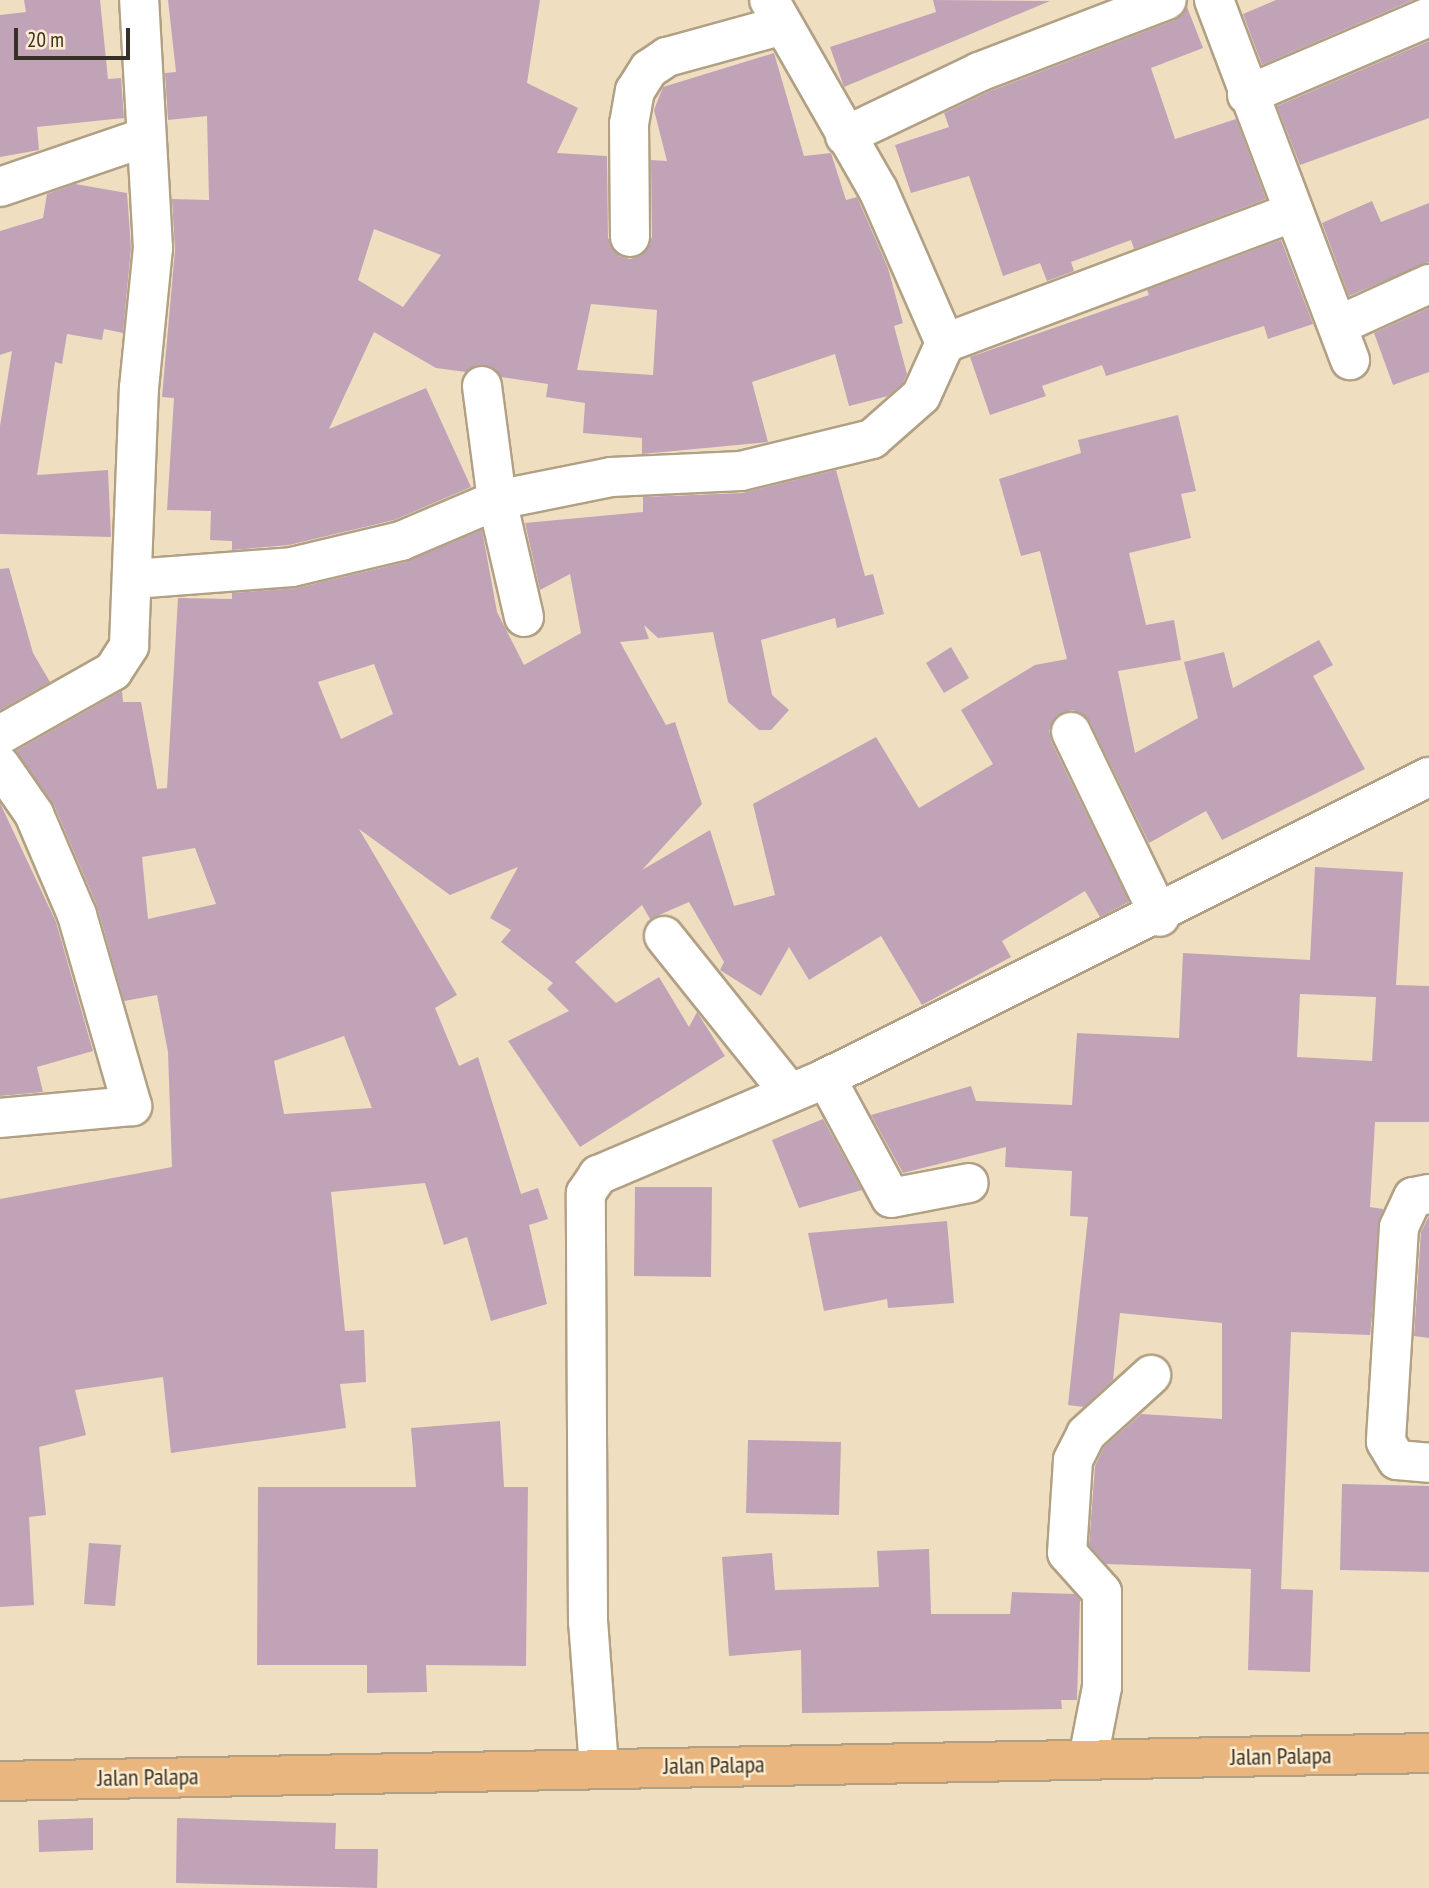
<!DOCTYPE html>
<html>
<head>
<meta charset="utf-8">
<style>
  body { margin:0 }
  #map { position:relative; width:1429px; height:1888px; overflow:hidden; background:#f0dec1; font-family:"PT Sans Narrow",sans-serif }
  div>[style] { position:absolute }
  .building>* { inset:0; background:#c1a3b8 }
  .roads { filter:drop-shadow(2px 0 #b1a084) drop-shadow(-2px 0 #b1a084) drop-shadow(0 2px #b1a084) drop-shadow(0 -2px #b1a084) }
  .minor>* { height:38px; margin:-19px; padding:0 19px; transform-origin:19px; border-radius:19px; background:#fff }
  .major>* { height:38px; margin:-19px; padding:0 19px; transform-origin:19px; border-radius:19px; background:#e8b67e }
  span { translate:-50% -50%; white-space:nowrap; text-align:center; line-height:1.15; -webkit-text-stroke:5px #fdecce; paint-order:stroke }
  .street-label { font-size:24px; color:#373025 }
  .scale { position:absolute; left:14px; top:28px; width:116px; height:32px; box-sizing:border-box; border:4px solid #373025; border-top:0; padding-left:9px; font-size:21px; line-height:24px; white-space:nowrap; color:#373025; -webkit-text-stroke:5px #fdecce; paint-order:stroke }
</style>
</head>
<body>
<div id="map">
  <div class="building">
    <i style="clip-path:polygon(24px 0,100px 0,108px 79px,121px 78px,124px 118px,37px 127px,39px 150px,0 157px,0 15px,26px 12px)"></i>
    <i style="clip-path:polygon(evenodd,168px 0,540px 0,527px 83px,578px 108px,557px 153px,607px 156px,608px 238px,619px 256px,630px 259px,642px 255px,652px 237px,651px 160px,667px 161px,654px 110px,663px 87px,774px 53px,804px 156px,831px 153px,846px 200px,857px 197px,888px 268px,903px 323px,894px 326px,907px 374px,903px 383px,888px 396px,849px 406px,835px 354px,752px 382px,768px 442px,642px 454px,642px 438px,583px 433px,585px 403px,546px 397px,548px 384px,501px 377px,490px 366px,466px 372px,436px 368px,374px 332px,329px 429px,426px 388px,471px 487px,394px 520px,289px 545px,232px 550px,232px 541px,210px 540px,211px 511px,167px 510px,174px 398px,162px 397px,175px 250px,172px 199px,209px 200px,207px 116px,168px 120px,165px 73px,176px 72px,168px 0,374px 229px,441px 255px,403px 307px,358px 280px,374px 229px,168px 0,591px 304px,657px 310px,653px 375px,577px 370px,591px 304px)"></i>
    <i style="clip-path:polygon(933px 0,1050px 1px,844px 87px,830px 47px,936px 12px)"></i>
    <i style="clip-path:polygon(1276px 0,1413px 0,1262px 65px,1243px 14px)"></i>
    <i style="clip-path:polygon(1187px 7px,1203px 48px,1151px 68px,1175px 139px,1236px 119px,1266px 199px,1134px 249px,1131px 240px,1071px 262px,1074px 271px,1047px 281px,1040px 263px,1003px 276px,969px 176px,911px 193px,895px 145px,949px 127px,944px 113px,988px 92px,1175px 20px)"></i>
    <i style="clip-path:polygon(1429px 41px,1429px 118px,1300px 165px,1277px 106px)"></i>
    <i style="clip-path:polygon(75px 184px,127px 193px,131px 248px,123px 333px,104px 329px,102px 340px,67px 334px,62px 364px,55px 362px,37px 475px,108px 470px,111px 537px,0 534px,0 426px,12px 351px,0 355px,0 231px,43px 218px,47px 194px)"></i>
    <i style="clip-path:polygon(1372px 201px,1381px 222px,1429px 203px,1429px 262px,1349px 296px,1322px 223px)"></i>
    <i style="clip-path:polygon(1281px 240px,1313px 324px,1268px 339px,1264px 326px,1106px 376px,1102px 365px,1042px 386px,1046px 396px,990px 415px,970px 357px,1149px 295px,1147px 290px)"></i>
    <i style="clip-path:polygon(1429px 308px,1429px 372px,1393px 385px,1374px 333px)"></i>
    <i style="clip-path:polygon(evenodd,1178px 415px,1196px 491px,1181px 494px,1191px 538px,1129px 553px,1146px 625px,1174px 620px,1181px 660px,1118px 671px,1135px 753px,1198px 718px,1184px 662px,1224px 652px,1233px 688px,1319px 640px,1333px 665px,1313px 676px,1365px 769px,1222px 840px,1206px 811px,1149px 843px,1090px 722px,1073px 710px,1061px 713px,1049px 730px,1051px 741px,1129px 902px,1100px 917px,1085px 891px,1002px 941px,1011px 957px,922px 1005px,881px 936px,809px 980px,789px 947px,761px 996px,720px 970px,724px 962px,689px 902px,650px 919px,642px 905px,575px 962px,616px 1003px,659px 977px,689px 1027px,697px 1012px,725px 1056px,580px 1147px,508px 1041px,569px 1011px,547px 989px,553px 983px,501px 942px,511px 930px,490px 918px,518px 867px,450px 895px,359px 829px,457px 995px,435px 1008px,459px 1066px,478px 1057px,521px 1194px,538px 1188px,548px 1219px,529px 1225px,547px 1304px,491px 1321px,467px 1237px,444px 1245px,425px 1183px,331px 1192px,345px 1331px,364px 1330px,366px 1382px,340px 1384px,346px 1428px,171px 1453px,163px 1377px,75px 1390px,86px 1435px,39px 1447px,46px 1515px,29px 1517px,34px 1605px,0 1607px,0 1199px,172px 1167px,168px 1052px,157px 995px,124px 1001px,97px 906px,54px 805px,16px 751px,122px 691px,123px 702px,141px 702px,157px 789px,167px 788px,178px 598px,232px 599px,232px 593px,297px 588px,406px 562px,482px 530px,497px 612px,524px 665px,581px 633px,570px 574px,540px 590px,525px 523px,643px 512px,643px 497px,742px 493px,836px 470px,865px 576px,873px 574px,884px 614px,837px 628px,835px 618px,761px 640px,772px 695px,789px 710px,771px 730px,759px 730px,728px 702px,713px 632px,658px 638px,644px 625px,649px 639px,620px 642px,666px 725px,675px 722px,702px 804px,642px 870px,710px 830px,734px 906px,775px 895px,753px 804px,876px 737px,919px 808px,993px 764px,961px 710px,1035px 665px,1067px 659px,1040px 551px,1021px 556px,999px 479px,1081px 453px,1078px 440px,1178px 415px,374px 664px,393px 714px,341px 739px,318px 682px,374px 664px,1178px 415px,195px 848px,216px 904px,148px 919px,142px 857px,195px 848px,1178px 415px,344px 1036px,372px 1108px,284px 1114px,274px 1061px,344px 1036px)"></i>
    <i style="clip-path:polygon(9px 568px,33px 653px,50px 682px,0 710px,0 569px)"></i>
    <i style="clip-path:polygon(951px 647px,969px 678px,944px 693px,926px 663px)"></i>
    <i style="clip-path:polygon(0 803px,56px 922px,93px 1051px,37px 1067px,43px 1092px,0 1096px)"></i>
    <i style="clip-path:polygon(evenodd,1315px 867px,1403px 872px,1396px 985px,1429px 986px,1429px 1122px,1375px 1122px,1370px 1207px,1383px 1209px,1370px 1335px,1291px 1332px,1281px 1589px,1313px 1590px,1310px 1672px,1248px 1670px,1251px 1569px,1106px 1564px,1089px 1545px,1095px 1466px,1104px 1447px,1141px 1414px,1222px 1419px,1222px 1323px,1120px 1313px,1113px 1380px,1084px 1407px,1068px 1405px,1088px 1217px,1070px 1216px,1072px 1171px,1005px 1167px,1006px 1147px,903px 1173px,871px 1115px,971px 1086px,976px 1101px,1072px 1105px,1077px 1033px,1179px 1038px,1183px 953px,1310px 960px,1315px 867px,1300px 994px,1376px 997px,1372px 1061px,1297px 1057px,1300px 994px)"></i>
    <i style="clip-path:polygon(823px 1119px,862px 1190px,799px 1208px,772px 1140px)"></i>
    <i style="clip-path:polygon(635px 1187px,712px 1187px,711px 1277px,634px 1276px)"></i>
    <i style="clip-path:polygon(1429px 1216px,1429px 1338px,1414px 1336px,1421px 1232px)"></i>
    <i style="clip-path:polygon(947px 1221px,954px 1303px,888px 1308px,887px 1299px,824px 1311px,808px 1233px)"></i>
    <i style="clip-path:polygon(500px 1421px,504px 1487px,528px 1487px,526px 1666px,426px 1665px,427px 1692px,367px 1693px,367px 1665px,257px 1665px,258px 1487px,416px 1487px,411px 1428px)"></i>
    <i style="clip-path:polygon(748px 1440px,841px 1442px,839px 1515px,746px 1513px)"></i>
    <i style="clip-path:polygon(1342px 1484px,1429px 1486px,1429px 1572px,1340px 1570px)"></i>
    <i style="clip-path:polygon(89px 1543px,121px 1545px,115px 1606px,84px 1604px)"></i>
    <i style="clip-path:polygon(929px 1549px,931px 1614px,1010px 1614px,1012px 1592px,1075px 1594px,1080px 1600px,1077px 1700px,1061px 1700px,1062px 1709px,802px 1713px,801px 1650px,729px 1656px,722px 1557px,772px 1553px,775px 1590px,879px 1587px,877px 1551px)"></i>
    <i style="clip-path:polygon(93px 1818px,93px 1850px,39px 1852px,38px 1820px)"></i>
    <i style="clip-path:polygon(177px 1818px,336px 1823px,335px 1849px,378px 1849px,377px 1888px,176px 1883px)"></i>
  </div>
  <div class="roads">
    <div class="minor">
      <i style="left:1214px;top:0;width:385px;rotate:69.3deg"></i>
      <i style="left:1247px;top:95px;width:198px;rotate:-23.2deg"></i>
      <i style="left:845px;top:136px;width:148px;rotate:-25.5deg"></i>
      <i style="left:979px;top:72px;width:201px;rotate:-21deg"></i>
      <i style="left:0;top:187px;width:154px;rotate:-18.9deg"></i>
      <i style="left:630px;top:237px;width:113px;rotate:-90.5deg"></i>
      <i style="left:629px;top:124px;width:34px;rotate:-80deg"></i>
      <i style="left:635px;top:91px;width:26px;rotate:-58deg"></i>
      <i style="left:649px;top:69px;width:22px;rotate:-34deg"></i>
      <i style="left:667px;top:57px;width:120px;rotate:-15.4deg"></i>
      <i style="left:1339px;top:325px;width:99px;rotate:-24.5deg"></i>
      <i style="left:945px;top:343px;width:370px;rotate:-20.6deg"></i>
      <i style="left:133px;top:579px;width:159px;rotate:-4.3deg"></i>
      <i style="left:292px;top:567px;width:112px;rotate:-13.4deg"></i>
      <i style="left:401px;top:541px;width:104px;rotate:-23.1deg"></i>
      <i style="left:497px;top:500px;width:115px;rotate:-97.5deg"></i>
      <i style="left:524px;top:617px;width:120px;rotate:-103deg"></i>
      <i style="left:497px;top:500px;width:116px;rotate:-11.4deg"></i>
      <i style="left:611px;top:477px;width:130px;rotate:-2.6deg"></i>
      <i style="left:741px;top:471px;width:135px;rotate:-13.7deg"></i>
      <i style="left:872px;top:439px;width:65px;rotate:-41.3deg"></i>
      <i style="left:921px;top:396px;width:58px;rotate:-65.6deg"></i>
      <i style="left:945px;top:343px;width:167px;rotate:-113.6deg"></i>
      <i style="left:878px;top:190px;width:219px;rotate:-119.8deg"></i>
      <i style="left:1071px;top:732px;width:205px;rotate:64.3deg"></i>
      <i style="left:0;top:735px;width:130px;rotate:-29.5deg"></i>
      <i style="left:113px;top:671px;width:30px;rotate:-57deg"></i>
      <i style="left:129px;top:646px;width:258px;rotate:-87.8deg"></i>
      <i style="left:139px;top:388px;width:141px;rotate:-84.3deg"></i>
      <i style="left:153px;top:248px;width:248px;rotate:-93.2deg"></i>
      <i style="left:0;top:765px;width:60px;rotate:55.2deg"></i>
      <i style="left:34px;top:814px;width:110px;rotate:66.9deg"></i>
      <i style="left:77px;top:915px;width:199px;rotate:73.9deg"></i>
      <i style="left:132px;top:1106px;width:133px;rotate:174.8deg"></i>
      <i style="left:664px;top:936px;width:201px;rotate:51.3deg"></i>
      <i style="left:826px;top:1078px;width:136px;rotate:61.6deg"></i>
      <i style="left:891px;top:1198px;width:79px;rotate:-10.9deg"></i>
      <i style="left:1429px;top:1194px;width:16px;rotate:169deg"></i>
      <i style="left:1413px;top:1197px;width:33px;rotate:115deg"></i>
      <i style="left:1399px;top:1227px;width:215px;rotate:93.5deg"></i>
      <i style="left:1386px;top:1442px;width:21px;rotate:59deg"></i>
      <i style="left:1397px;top:1460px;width:32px;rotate:5deg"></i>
      <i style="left:1088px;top:1759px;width:73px;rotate:-79deg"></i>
      <i style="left:1102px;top:1687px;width:95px;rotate:-90deg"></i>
      <i style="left:1102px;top:1592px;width:52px;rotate:-131.9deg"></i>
      <i style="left:1067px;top:1553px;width:93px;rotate:-86.3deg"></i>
      <i style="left:1073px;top:1460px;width:29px;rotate:-63deg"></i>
      <i style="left:1086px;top:1434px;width:88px;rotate:-42.2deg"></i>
      <i style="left:599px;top:1767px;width:145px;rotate:-94.3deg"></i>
      <i style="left:588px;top:1622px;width:429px;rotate:-90.3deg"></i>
      <i style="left:586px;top:1193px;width:22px;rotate:-56deg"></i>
      <i style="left:598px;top:1175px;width:248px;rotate:-23deg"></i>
      <i style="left:826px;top:1078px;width:674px;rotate:-26.53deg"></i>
    </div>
    <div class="major">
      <i style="left:0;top:1781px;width:1429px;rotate:-1.12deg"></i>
    </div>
  </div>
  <div class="street-label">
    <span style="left:1281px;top:1756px;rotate:-1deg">Jalan Palapa</span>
    <span style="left:714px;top:1765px;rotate:-1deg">Jalan Palapa</span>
    <span style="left:148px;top:1777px;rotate:-1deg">Jalan Palapa</span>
  </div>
  <div class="scale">20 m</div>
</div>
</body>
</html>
